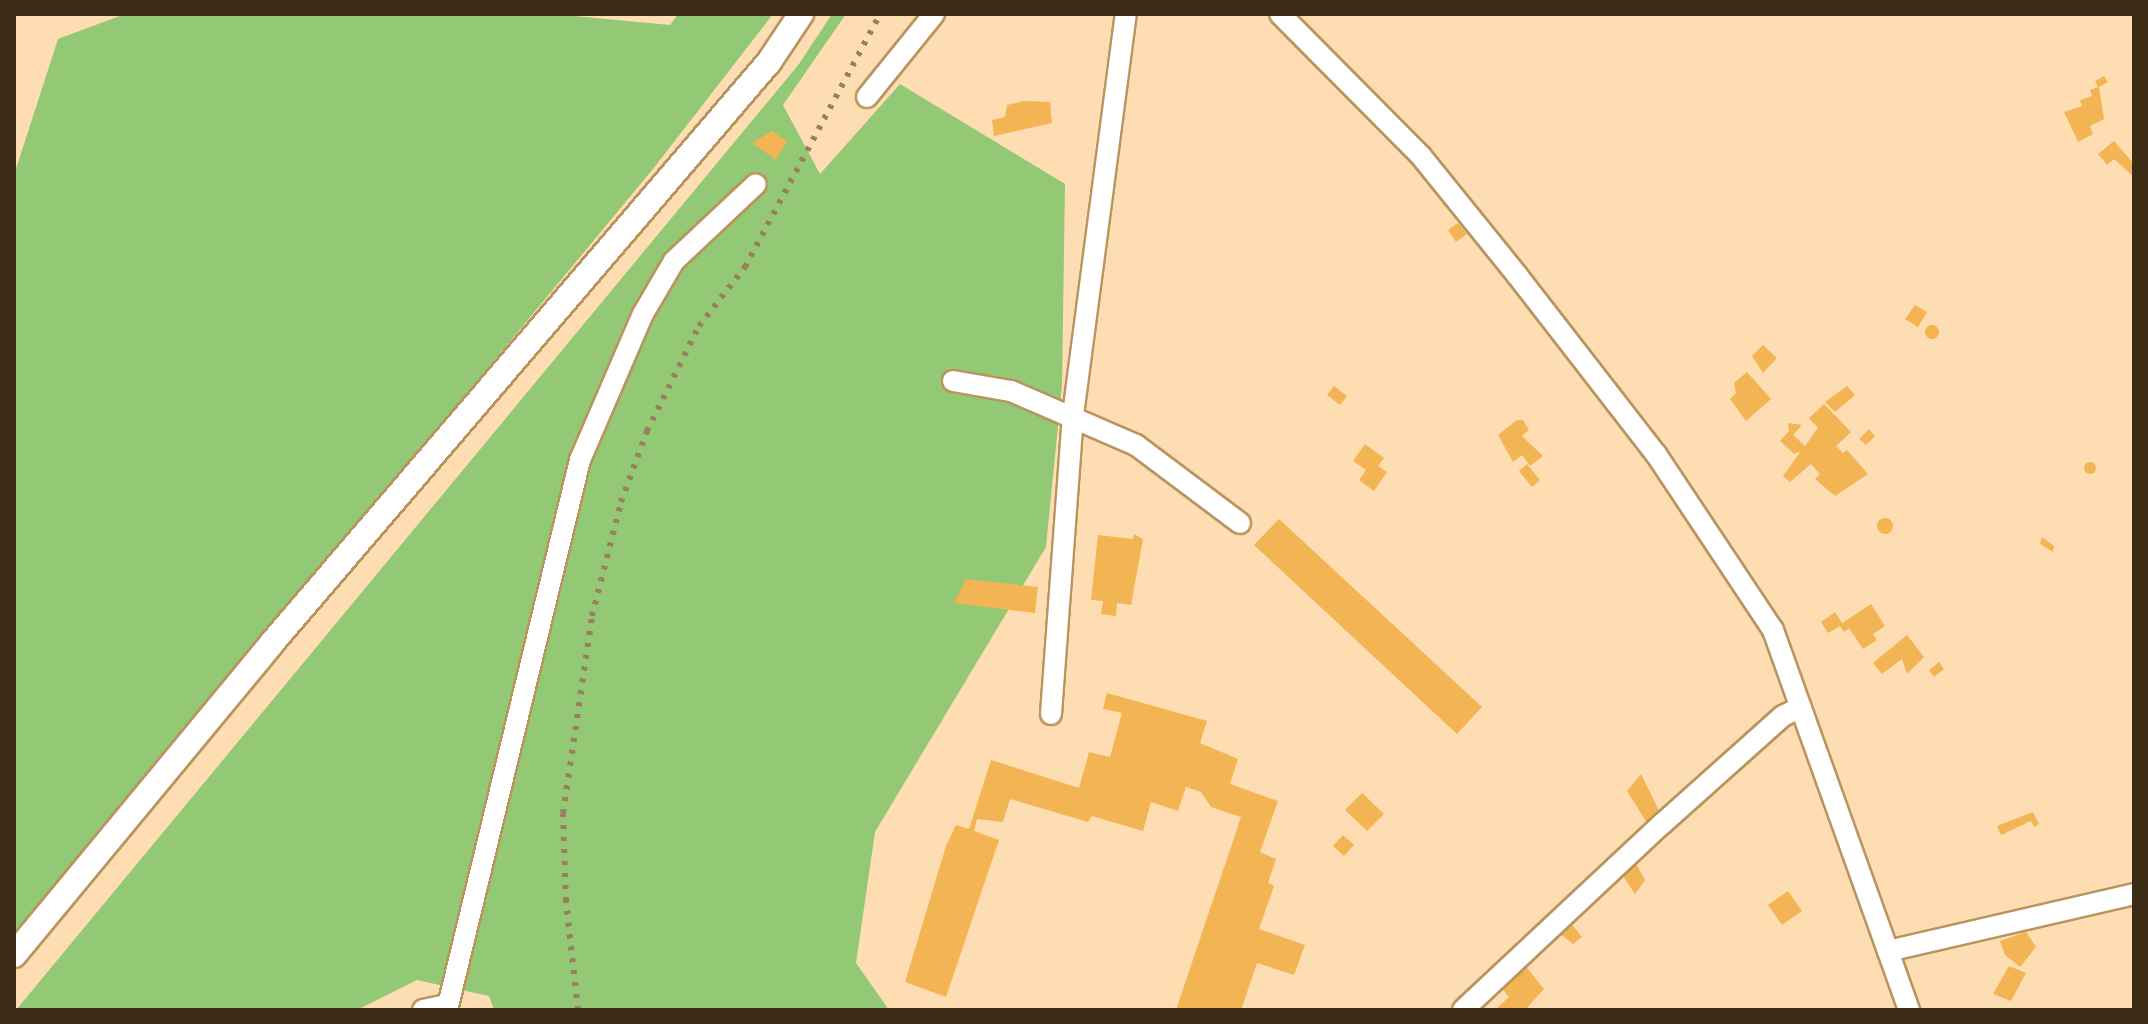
<!DOCTYPE html>
<html>
<head>
<meta charset="utf-8">
<style>
  body { margin:0 }
  #map { position:relative; width:2148px; height:1024px; overflow:hidden; background:#feddb2; font-family:"Golos Text",sans-serif }
  div>[style] { position:absolute }
  .green>* { inset:0; background:#93c874 }
  .building>* { inset:0; background:#f3b454 }
  .round { border-radius:50% }
  .roads { filter:drop-shadow(2px 0 #ba945f) drop-shadow(-2px 0 #ba945f) drop-shadow(0 2px #ba945f) drop-shadow(0 -2px #ba945f) }
  .minor>* { height:20px; margin:-10px; padding:0 10px; transform-origin:10px; border-radius:10px; background:#fff }
  .major>* { height:24px; margin:-12px; padding:0 12px; transform-origin:12px; border-radius:12px; background:#fff }
  .rail>* { height:6px; margin-top:-3px; transform-origin:0; background:repeating-linear-gradient(90deg,#987f5f 0 4px,transparent 0 12px) }
  span { translate:-50% -50%; white-space:nowrap; text-align:center; line-height:1.15; -webkit-text-stroke:8px #fff; paint-order:stroke }
  .frame { position:absolute; inset:0; border:16px solid #3b2b15; pointer-events:none }
</style>
</head>
<body>
<div id="map">
  <div class="green">
    <i style="clip-path:polygon(125px 14px,553px 14px,670px 25px,678px 14px,773px 14px,653px 169px,14px 939px,14px 175px,58px 39px)"></i>
    <i style="clip-path:polygon(832px 14px,846px 14px,783px 105px,820px 174px,900px 84px,1065px 184px,1062px 385px,1046px 547px,875px 832px,856px 963px,889px 1010px,494px 1010px,489px 996px,417px 980px,357px 1010px,16px 1010px,799px 64px)"></i>
  </div>
  <div class="building">
    <i style="clip-path:polygon(2104px 76px,2108px 82px,2099px 87px,2104px 119px,2090px 126px,2093px 134px,2078px 142px,2064px 112px,2082px 106px,2080px 100px,2092px 96px,2090px 90px,2098px 87px,2095px 81px)"></i>
    <i style="clip-path:polygon(1024px 101px,1050px 102px,1052px 123px,994px 136px,992px 120px,1005px 117px,1007px 105px)"></i>
    <i style="clip-path:polygon(772px 131px,787px 141px,776px 160px,752px 143px)"></i>
    <i style="clip-path:polygon(2114px 141px,2134px 164px,2134px 177px,2114px 159px,2107px 165px,2098px 154px)"></i>
    <i style="clip-path:polygon(1458px 223px,1467px 234px,1456px 242px,1448px 230px)"></i>
    <i style="clip-path:polygon(1915px 305px,1927px 312px,1918px 327px,1905px 319px)"></i>
    <i class="round" style="left:1925px;top:325px;width:14px;height:14px"></i>
    <i style="clip-path:polygon(1763px 345px,1777px 358px,1763px 373px,1752px 356px)"></i>
    <i style="clip-path:polygon(1747px 372px,1771px 399px,1746px 421px,1730px 399px,1736px 393px,1734px 383px)"></i>
    <i style="clip-path:polygon(1334px 386px,1347px 396px,1340px 405px,1327px 395px)"></i>
    <i style="clip-path:polygon(1847px 386px,1855px 395px,1835px 412px,1825px 402px)"></i>
    <i style="clip-path:polygon(1824px 404px,1851px 432px,1836px 446px,1843px 453px,1847px 450px,1868px 474px,1835px 496px,1815px 479px,1820px 474px,1811px 464px,1790px 482px,1783px 476px,1801px 451px,1794px 454px,1780px 441px,1789px 431px,1788px 423px,1802px 425px,1793px 435px,1805px 446px,1818px 428px,1809px 418px)"></i>
    <i style="clip-path:polygon(1517px 420px,1523px 420px,1529px 430px,1522px 436px,1543px 456px,1530px 466px,1522px 455px,1513px 462px,1498px 435px)"></i>
    <i style="clip-path:polygon(1869px 429px,1875px 436px,1866px 445px,1859px 439px)"></i>
    <i style="clip-path:polygon(1365px 444px,1384px 458px,1378px 466px,1387px 472px,1374px 491px,1359px 480px,1366px 470px,1353px 461px)"></i>
    <i class="round" style="left:2084px;top:462px;width:12px;height:12px"></i>
    <i style="clip-path:polygon(1527px 464px,1540px 480px,1532px 487px,1519px 471px)"></i>
    <i class="round" style="left:1877px;top:518px;width:16px;height:16px"></i>
    <i style="clip-path:polygon(1279px 519px,1482px 707px,1457px 734px,1254px 545px)"></i>
    <i style="clip-path:polygon(1134px 534px,1143px 539px,1131px 605px,1117px 603px,1116px 616px,1101px 614px,1103px 601px,1091px 600px,1098px 535px,1133px 539px)"></i>
    <i style="clip-path:polygon(2042px 537px,2054px 546px,2053px 552px,2040px 544px)"></i>
    <i style="clip-path:polygon(966px 579px,1038px 587px,1035px 613px,954px 603px)"></i>
    <i style="clip-path:polygon(1871px 604px,1885px 626px,1873px 634px,1877px 640px,1863px 649px,1849px 628px,1844px 632px,1840px 626px,1828px 633px,1821px 622px,1835px 612px,1842px 623px)"></i>
    <i style="clip-path:polygon(1907px 635px,1924px 657px,1907px 674px,1902px 659px,1882px 674px,1873px 663px)"></i>
    <i style="clip-path:polygon(1939px 662px,1944px 669px,1934px 677px,1929px 670px)"></i>
    <i style="clip-path:polygon(1107px 693px,1207px 721px,1200px 743px,1238px 759px,1230px 784px,1278px 801px,1260px 852px,1276px 859px,1268px 883px,1274px 886px,1259px 929px,1305px 945px,1294px 975px,1257px 963px,1241px 1010px,1176px 1010px,1241px 817px,1211px 807px,1201px 792px,1186px 787px,1178px 811px,1151px 802px,1143px 831px,1092px 816px,1088px 822px,1010px 799px,1003px 822px,977px 819px,974px 831px,999px 840px,946px 997px,905px 982px,946px 846px,956px 825px,969px 829px,991px 760px,1079px 788px,1089px 752px,1110px 757px,1122px 713px,1103px 709px)"></i>
    <i style="clip-path:polygon(1641px 774px,1662px 817px,1649px 826px,1627px 791px)"></i>
    <i style="clip-path:polygon(1362px 793px,1384px 814px,1367px 831px,1345px 810px)"></i>
    <i style="clip-path:polygon(2033px 812px,2039px 824px,2034px 827px,2031px 821px,2001px 835px,1997px 826px)"></i>
    <i style="clip-path:polygon(1343px 835px,1354px 845px,1344px 856px,1333px 846px)"></i>
    <i style="clip-path:polygon(1635px 862px,1645px 880px,1635px 894px,1621px 873px)"></i>
    <i style="clip-path:polygon(1788px 891px,1802px 911px,1782px 925px,1768px 905px)"></i>
    <i style="clip-path:polygon(1568px 920px,1582px 937px,1573px 944px,1559px 933px)"></i>
    <i style="clip-path:polygon(2026px 932px,2036px 947px,2020px 967px,2005px 955px,2000px 941px)"></i>
    <i style="clip-path:polygon(1524px 964px,1544px 989px,1525px 1010px,1495px 1010px,1509px 997px,1500px 986px)"></i>
    <i style="clip-path:polygon(2009px 966px,2026px 973px,2011px 1001px,1993px 994px)"></i>
  </div>
  <div class="roads">
    <div class="minor">
      <i style="left:1280px;top:14px;width:200px;rotate:45.2deg"></i>
      <i style="left:1421px;top:156px;width:153px;rotate:51.1deg"></i>
      <i style="left:1517px;top:275px;width:227px;rotate:52.2deg"></i>
      <i style="left:1656px;top:454px;width:211px;rotate:56.4deg"></i>
      <i style="left:1773px;top:630px;width:341px;rotate:70.3deg"></i>
      <i style="left:1888px;top:951px;width:253px;rotate:-13deg"></i>
      <i style="left:867px;top:97px;width:107px;rotate:-51.1deg"></i>
      <i style="left:953px;top:381px;width:59px;rotate:9.8deg"></i>
      <i style="left:1011px;top:391px;width:136px;rotate:23.4deg"></i>
      <i style="left:1136px;top:445px;width:130px;rotate:36.9deg"></i>
      <i style="left:1051px;top:714px;width:300px;rotate:-85.8deg"></i>
      <i style="left:1073px;top:415px;width:404px;rotate:-82.5deg"></i>
      <i style="left:1888px;top:951px;width:63px;rotate:70.4deg"></i>
      <i style="left:423px;top:1010px;width:25px;rotate:-12deg"></i>
      <i style="left:447px;top:1010px;width:566px;rotate:-76.41deg"></i>
      <i style="left:580px;top:460px;width:159px;rotate:-66.7deg"></i>
      <i style="left:643px;top:314px;width:61px;rotate:-59.7deg"></i>
      <i style="left:674px;top:261px;width:112px;rotate:-43.2deg"></i>
      <i style="left:1463px;top:1010px;width:272px;rotate:-43.1deg"></i>
      <i style="left:1662px;top:824px;width:162px;rotate:-41.8deg"></i>
      <i style="left:1783px;top:716px;width:20px;rotate:-27deg"></i>
    </div>
    <div class="major">
      <i style="left:14px;top:955px;width:403px;rotate:-50.4deg"></i>
      <i style="left:271px;top:644px;width:766px;rotate:-49.45deg"></i>
      <i style="left:769px;top:62px;width:58px;rotate:-56.3deg"></i>
    </div>
  </div>
  <div class="rail">
    <i style="left:578px;top:1010px;width:110px;rotate:-96.3deg"></i>
    <i style="left:566px;top:901px;width:88px;rotate:-92deg"></i>
    <i style="left:563px;top:813px;width:199px;rotate:-81.6deg"></i>
    <i style="left:592px;top:616px;width:118px;rotate:-75.7deg"></i>
    <i style="left:621px;top:502px;width:76px;rotate:-69.9deg"></i>
    <i style="left:647px;top:431px;width:117px;rotate:-63.7deg"></i>
    <i style="left:699px;top:326px;width:75px;rotate:-52.1deg"></i>
    <i style="left:745px;top:267px;width:287px;rotate:-61.9deg"></i>
  </div>
  <div class="frame"></div>
</div>
</body>
</html>
